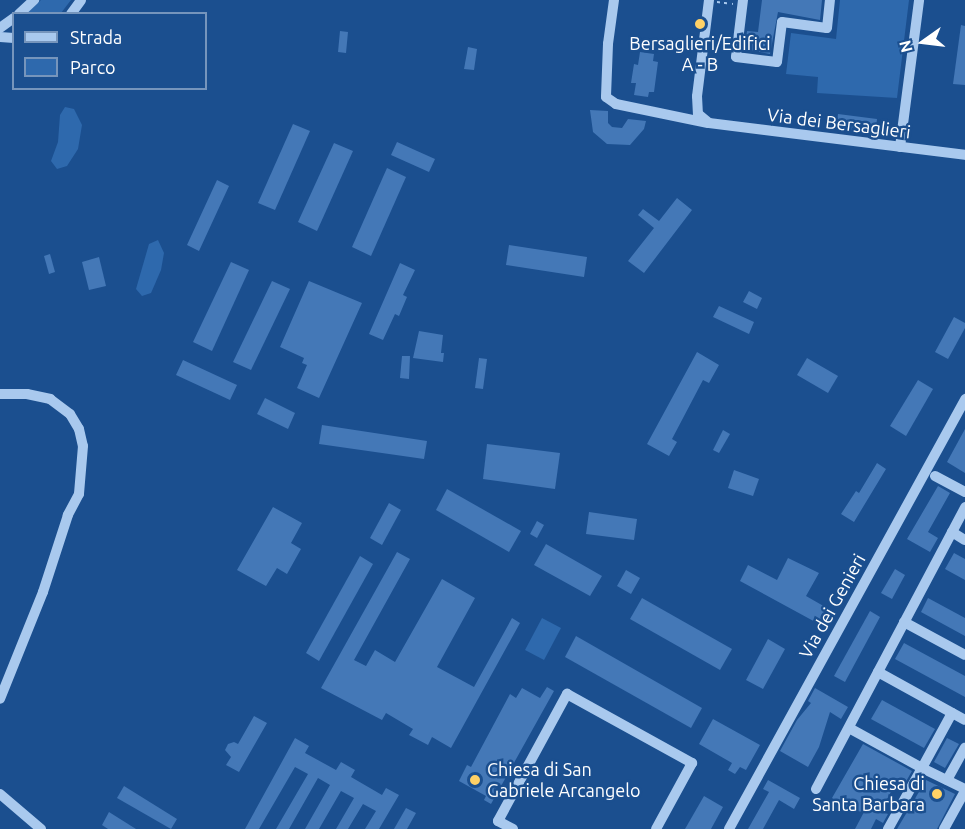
<!DOCTYPE html>
<html>
<head>
<meta charset="utf-8">
<style>
  body { margin:0 }
  #map { position:relative; width:965px; height:829px; overflow:hidden; background:#1b4f8f; font-family:Ubuntu,sans-serif }
  div>[style] { position:absolute }
  .green>* { inset:0; background:#2e69ad }
  .building>* { inset:0; background:#4478b7 }
  .path>* { height:1.5px; margin-top:-0.75px; transform-origin:0; background:repeating-linear-gradient(90deg,#a9c9ee 0 3px,transparent 0 7.5px) }
  .minor>* { height:10px; margin:-5px; padding:0 5px; transform-origin:5px; border-radius:5px; background:#a9c9ee }
  .dots>* { width:16px; height:16px; translate:-50% -50%; box-sizing:border-box; border:3px solid #1b4f8f; border-radius:50% }
  span { translate:-50% -50%; white-space:nowrap; text-align:center; line-height:1.15; -webkit-text-stroke:5px #1b4f8f; paint-order:stroke }
  .poi-label { font-size:18px; color:#fff }
  .left { translate:0 -50%; text-align:left }
  .right { translate:-100% -50%; text-align:right }
  .street-label { font-size:18px; color:#fff }
  .legend { position:absolute; left:12px; top:12px; width:195px; height:78px; box-sizing:border-box; background:#1b4f8f; border:2px solid #7695bc; margin:0; padding:8px 10px; list-style:none; font-size:18px; color:#fff }
  .legend li { display:flex; align-items:center; gap:12px; height:30px }
  .legend b { width:30px; border:2px solid #7695bc }
  .north { position:absolute; left:893px; top:12px; width:60px; height:60px; -webkit-text-stroke:4px #1b4f8f; paint-order:stroke; rotate:256deg; font-size:16px; font-weight:700; line-height:24px; text-align:center; color:#fff }
  .north::after { content:''; display:block; margin:auto; width:21px; height:27px; background:#fff; clip-path:polygon(50% 0,100% 100%,50% 72%,0 100%) }
</style>
</head>
<body>
<div id="map">
  <div class="green">
    <i style="clip-path:polygon(41px 0,71px 0,61px 13px,26px 14px)"></i>
    <i style="clip-path:polygon(840px 0,909px 0,897px 98px,817px 93px,818px 77px,786px 74px,791px 33px,836px 39px)"></i>
    <i style="clip-path:polygon(65px 107px,74px 109px,82px 125px,78px 149px,67px 166px,57px 169px,51px 161px,58px 142px,60px 115px)"></i>
    <i style="clip-path:polygon(158px 240px,164px 253px,161px 270px,151px 293px,142px 296px,136px 289px,149px 244px)"></i>
    <i style="clip-path:polygon(542px 618px,561px 628px,544px 660px,525px 650px)"></i>
  </div>
  <div class="building">
    <i style="clip-path:polygon(762px 0,822px 0,820px 20px,778px 12px,770px 54px,745px 49px,747px 31px,758px 32px)"></i>
    <i style="clip-path:polygon(961px 25px,965px 26px,965px 85px,953px 84px)"></i>
    <i style="clip-path:polygon(340px 31px,348px 32px,346px 53px,338px 52px)"></i>
    <i style="clip-path:polygon(468px 47px,477px 49px,474px 70px,464px 69px)"></i>
    <i style="clip-path:polygon(640px 52px,654px 54px,653px 61px,658px 62px,654px 92px,649px 92px,648px 97px,634px 95px,636px 83px,631px 83px,634px 64px,638px 65px)"></i>
    <i style="clip-path:polygon(590px 110px,608px 111px,608px 123px,612px 127px,622px 128px,628px 119px,646px 121px,644px 129px,630px 145px,607px 144px,593px 132px)"></i>
    <i style="clip-path:polygon(838px 114px,877px 119px,875px 134px,836px 129px)"></i>
    <i style="clip-path:polygon(293px 124px,310px 131px,275px 210px,258px 203px)"></i>
    <i style="clip-path:polygon(397px 142px,435px 159px,429px 172px,391px 155px)"></i>
    <i style="clip-path:polygon(334px 143px,353px 151px,317px 231px,298px 222px)"></i>
    <i style="clip-path:polygon(387px 168px,406px 177px,371px 256px,352px 247px)"></i>
    <i style="clip-path:polygon(217px 180px,229px 186px,199px 251px,187px 245px)"></i>
    <i style="clip-path:polygon(677px 198px,692px 210px,644px 273px,628px 261px,654px 228px,638px 215px,643px 209px,659px 221px)"></i>
    <i style="clip-path:polygon(509px 245px,587px 257px,584px 277px,506px 265px)"></i>
    <i style="clip-path:polygon(50px 254px,55px 272px,49px 274px,44px 256px)"></i>
    <i style="clip-path:polygon(99px 257px,106px 286px,89px 290px,82px 262px)"></i>
    <i style="clip-path:polygon(231px 262px,249px 270px,212px 351px,193px 342px)"></i>
    <i style="clip-path:polygon(400px 263px,415px 270px,403px 295px,407px 297px,399px 316px,395px 314px,383px 340px,369px 334px)"></i>
    <i style="clip-path:polygon(272px 281px,290px 289px,251px 370px,233px 362px)"></i>
    <i style="clip-path:polygon(309px 281px,362px 303px,319px 398px,297px 388px,307px 365px,302px 363px,304px 358px,280px 347px)"></i>
    <i style="clip-path:polygon(749px 291px,762px 298px,757px 309px,743px 302px)"></i>
    <i style="clip-path:polygon(719px 306px,754px 322px,749px 334px,713px 317px)"></i>
    <i style="clip-path:polygon(954px 317px,965px 323px,965px 328px,948px 359px,935px 352px)"></i>
    <i style="clip-path:polygon(419px 331px,443px 335px,441px 353px,444px 353px,443px 362px,413px 358px)"></i>
    <i style="clip-path:polygon(697px 352px,719px 365px,709px 383px,703px 380px,672px 439px,677px 442px,669px 456px,647px 444px)"></i>
    <i style="clip-path:polygon(402px 356px,410px 356px,409px 379px,400px 378px)"></i>
    <i style="clip-path:polygon(479px 358px,487px 359px,483px 389px,475px 388px)"></i>
    <i style="clip-path:polygon(807px 358px,838px 376px,828px 393px,797px 375px)"></i>
    <i style="clip-path:polygon(183px 360px,237px 385px,230px 400px,176px 375px)"></i>
    <i style="clip-path:polygon(918px 380px,933px 389px,906px 436px,890px 426px)"></i>
    <i style="clip-path:polygon(265px 398px,295px 413px,288px 429px,257px 414px)"></i>
    <i style="clip-path:polygon(322px 425px,427px 441px,424px 459px,319px 444px)"></i>
    <i style="clip-path:polygon(965px 429px,965px 473px,947px 462px)"></i>
    <i style="clip-path:polygon(723px 430px,730px 434px,719px 453px,713px 450px)"></i>
    <i style="clip-path:polygon(487px 444px,560px 453px,555px 489px,483px 479px)"></i>
    <i style="clip-path:polygon(877px 463px,886px 469px,854px 522px,841px 514px,856px 491px,859px 493px)"></i>
    <i style="clip-path:polygon(734px 470px,759px 479px,753px 496px,728px 488px)"></i>
    <i style="clip-path:polygon(938px 486px,950px 493px,928px 532px,938px 538px,930px 552px,907px 539px)"></i>
    <i style="clip-path:polygon(447px 489px,521px 531px,509px 552px,436px 510px)"></i>
    <i style="clip-path:polygon(389px 503px,401px 510px,382px 545px,370px 538px)"></i>
    <i style="clip-path:polygon(273px 507px,302px 523px,291px 543px,301px 549px,287px 574px,277px 568px,266px 586px,237px 570px)"></i>
    <i style="clip-path:polygon(589px 512px,637px 519px,634px 540px,586px 534px)"></i>
    <i style="clip-path:polygon(537px 521px,544px 525px,537px 538px,530px 534px)"></i>
    <i style="clip-path:polygon(546px 544px,602px 576px,590px 596px,534px 565px)"></i>
    <i style="clip-path:polygon(397px 552px,410px 559px,354px 660px,366px 666px,375px 650px,395px 662px,442px 579px,475px 598px,437px 667px,474px 687px,512px 618px,520px 623px,451px 748px,432px 737px,428px 745px,409px 735px,413px 729px,386px 713px,382px 720px,321px 688px)"></i>
    <i style="clip-path:polygon(954px 553px,965px 559px,965px 580px,945px 569px)"></i>
    <i style="clip-path:polygon(360px 556px,373px 564px,319px 661px,306px 653px)"></i>
    <i style="clip-path:polygon(788px 558px,819px 573px,806px 596px,827px 608px,819px 624px,740px 581px,748px 565px,777px 580px)"></i>
    <i style="clip-path:polygon(895px 569px,905px 575px,892px 599px,881px 593px)"></i>
    <i style="clip-path:polygon(626px 570px,640px 578px,631px 594px,617px 586px)"></i>
    <i style="clip-path:polygon(642px 598px,732px 649px,720px 670px,630px 619px)"></i>
    <i style="clip-path:polygon(928px 598px,965px 618px,965px 636px,921px 612px)"></i>
    <i style="clip-path:polygon(870px 611px,880px 617px,845px 682px,834px 676px)"></i>
    <i style="clip-path:polygon(576px 636px,702px 708px,691px 728px,565px 657px)"></i>
    <i style="clip-path:polygon(768px 639px,785px 649px,763px 689px,746px 680px)"></i>
    <i style="clip-path:polygon(904px 643px,965px 676px,965px 697px,895px 659px)"></i>
    <i style="clip-path:polygon(547px 687px,554px 691px,491px 804px,484px 800px,486px 796px,459px 781px,467px 765px,471px 767px,510px 694px,516px 698px,522px 688px,540px 698px)"></i>
    <i style="clip-path:polygon(815px 688px,848px 707px,841px 719px,830px 712px,819px 747px,808px 767px,780px 751px,797px 720px,811px 703px,808px 701px)"></i>
    <i style="clip-path:polygon(882px 700px,935px 729px,924px 748px,871px 719px)"></i>
    <i style="clip-path:polygon(254px 716px,267px 723px,239px 772px,226px 765px,231px 757px,225px 750px,228px 744px,234px 742px,238px 744px)"></i>
    <i style="clip-path:polygon(713px 719px,760px 745px,746px 770px,740px 767px,735px 774px,728px 770px,732px 763px,699px 744px)"></i>
    <i style="clip-path:polygon(295px 738px,309px 746px,305px 753px,336px 770px,341px 762px,355px 770px,351px 777px,382px 795px,386px 788px,399px 795px,379px 829px,365px 829px,376px 811px,363px 804px,348px 829px,336px 829px,354px 798px,341px 791px,319px 829px,305px 829px,330px 785px,318px 778px,289px 829px,276px 829px,308px 774px,295px 767px,259px 829px,245px 829px)"></i>
    <i style="clip-path:polygon(947px 738px,959px 744px,945px 768px,934px 762px)"></i>
    <i style="clip-path:polygon(863px 744px,912px 771px,904px 785px,897px 781px,881px 810px,888px 814px,883px 823px,876px 819px,871px 829px,855px 829px,864px 812px,850px 810px,832px 798px)"></i>
    <i style="clip-path:polygon(768px 780px,800px 798px,794px 809px,779px 800px,763px 829px,748px 829px,769px 792px,763px 789px)"></i>
    <i style="clip-path:polygon(926px 780px,955px 794px,937px 829px,897px 829px)"></i>
    <i style="clip-path:polygon(124px 786px,177px 819px,171px 829px,117px 798px)"></i>
    <i style="clip-path:polygon(704px 796px,723px 807px,711px 829px,685px 829px)"></i>
    <i style="clip-path:polygon(406px 808px,416px 813px,407px 829px,394px 829px)"></i>
    <i style="clip-path:polygon(109px 812px,136px 829px,108px 829px,102px 825px)"></i>
  </div>
  <div class="path">
    <i style="left:717px;top:2px;width:16px;rotate:7deg"></i>
  </div>
  <div class="minor">
    <i style="left:614px;top:0;width:44px;rotate:97.8deg"></i>
    <i style="left:608px;top:44px;width:53px;rotate:92.2deg"></i>
    <i style="left:606px;top:97px;width:12px;rotate:35deg"></i>
    <i style="left:616px;top:104px;width:94px;rotate:11.7deg"></i>
    <i style="left:709px;top:0;width:97px;rotate:97.1deg"></i>
    <i style="left:697px;top:96px;width:18px;rotate:87deg"></i>
    <i style="left:698px;top:114px;width:14px;rotate:39deg"></i>
    <i style="left:709px;top:123px;width:258px;rotate:7.1deg"></i>
    <i style="left:743px;top:0;width:57px;rotate:97deg"></i>
    <i style="left:736px;top:57px;width:41px;rotate:7deg"></i>
    <i style="left:777px;top:62px;width:40px;rotate:-82.9deg"></i>
    <i style="left:782px;top:22px;width:45px;rotate:7.6deg"></i>
    <i style="left:827px;top:28px;width:28px;rotate:-84deg"></i>
    <i style="left:19px;top:14px;width:21px;rotate:-43deg"></i>
    <i style="left:71px;top:14px;width:17px;rotate:-54deg"></i>
    <i style="left:0;top:28px;width:17px;rotate:-36deg"></i>
    <i style="left:0;top:37px;width:14px;rotate:4deg"></i>
    <i style="left:900px;top:147px;width:148px;rotate:-82.6deg"></i>
    <i style="left:0;top:394px;width:27px"></i>
    <i style="left:27px;top:394px;width:24px;rotate:12deg"></i>
    <i style="left:50px;top:399px;width:25px;rotate:37deg"></i>
    <i style="left:70px;top:414px;width:17px;rotate:59deg"></i>
    <i style="left:79px;top:429px;width:17px;rotate:77deg"></i>
    <i style="left:83px;top:446px;width:48px;rotate:94.8deg"></i>
    <i style="left:79px;top:494px;width:24px;rotate:118deg"></i>
    <i style="left:68px;top:515px;width:81px;rotate:108deg"></i>
    <i style="left:43px;top:592px;width:115px;rotate:111.9deg"></i>
    <i style="left:935px;top:476px;width:34px;rotate:28deg"></i>
    <i style="left:952px;top:532px;width:15px;rotate:32deg"></i>
    <i style="left:904px;top:622px;width:69px;rotate:28.4deg"></i>
    <i style="left:878px;top:672px;width:99px;rotate:28.9deg"></i>
    <i style="left:952px;top:713px;width:63px;rotate:118.6deg"></i>
    <i style="left:922px;top:768px;width:48px;rotate:26deg"></i>
    <i style="left:849px;top:728px;width:83px;rotate:28.7deg"></i>
    <i style="left:922px;top:768px;width:70px;rotate:119.1deg"></i>
    <i style="left:947px;top:780px;width:37px;rotate:-61deg"></i>
    <i style="left:816px;top:789px;width:319px;rotate:-62.1deg"></i>
    <i style="left:0;top:794px;width:54px;rotate:40.5deg"></i>
    <i style="left:513px;top:829px;width:17px;rotate:-152deg"></i>
    <i style="left:498px;top:821px;width:145px;rotate:-61.5deg"></i>
    <i style="left:567px;top:694px;width:143px;rotate:28.9deg"></i>
    <i style="left:692px;top:763px;width:75px;rotate:118.6deg"></i>
    <i style="left:729px;top:829px;width:491px;rotate:-61.2deg"></i>
    <i style="left:944px;top:829px;width:43px;rotate:-61.1deg"></i>
  </div>
  <div class="dots">
    <i style="left:700px;top:24px;background:#ffd166"></i>
    <i style="left:475px;top:780px;background:#ffd166"></i>
    <i style="left:937px;top:794px;background:#ffd166"></i>
  </div>
  <div class="poi-label">
    <span style="left:700px;top:54px">Bersaglieri/Edifici<br>A - B</span>
    <span class="left" style="left:487px;top:780px">Chiesa di San<br>Gabriele Arcangelo</span>
    <span class="right" style="left:925px;top:794px">Chiesa di<br>Santa Barbara</span>
  </div>
  <div class="street-label">
    <span style="left:839px;top:123px;rotate:7deg">Via dei Bersaglieri</span>
    <span style="left:832px;top:606px;rotate:-61deg">Via dei Genieri</span>
  </div>
  <ul class="legend">
  <li><b style="height:8px;background:#a9c9ee"></b>Strada</li>
  <li><b style="height:16px;background:#2e69ad"></b>Parco</li>
  </ul>
  <div class="north">N</div>
</div>
</body>
</html>
